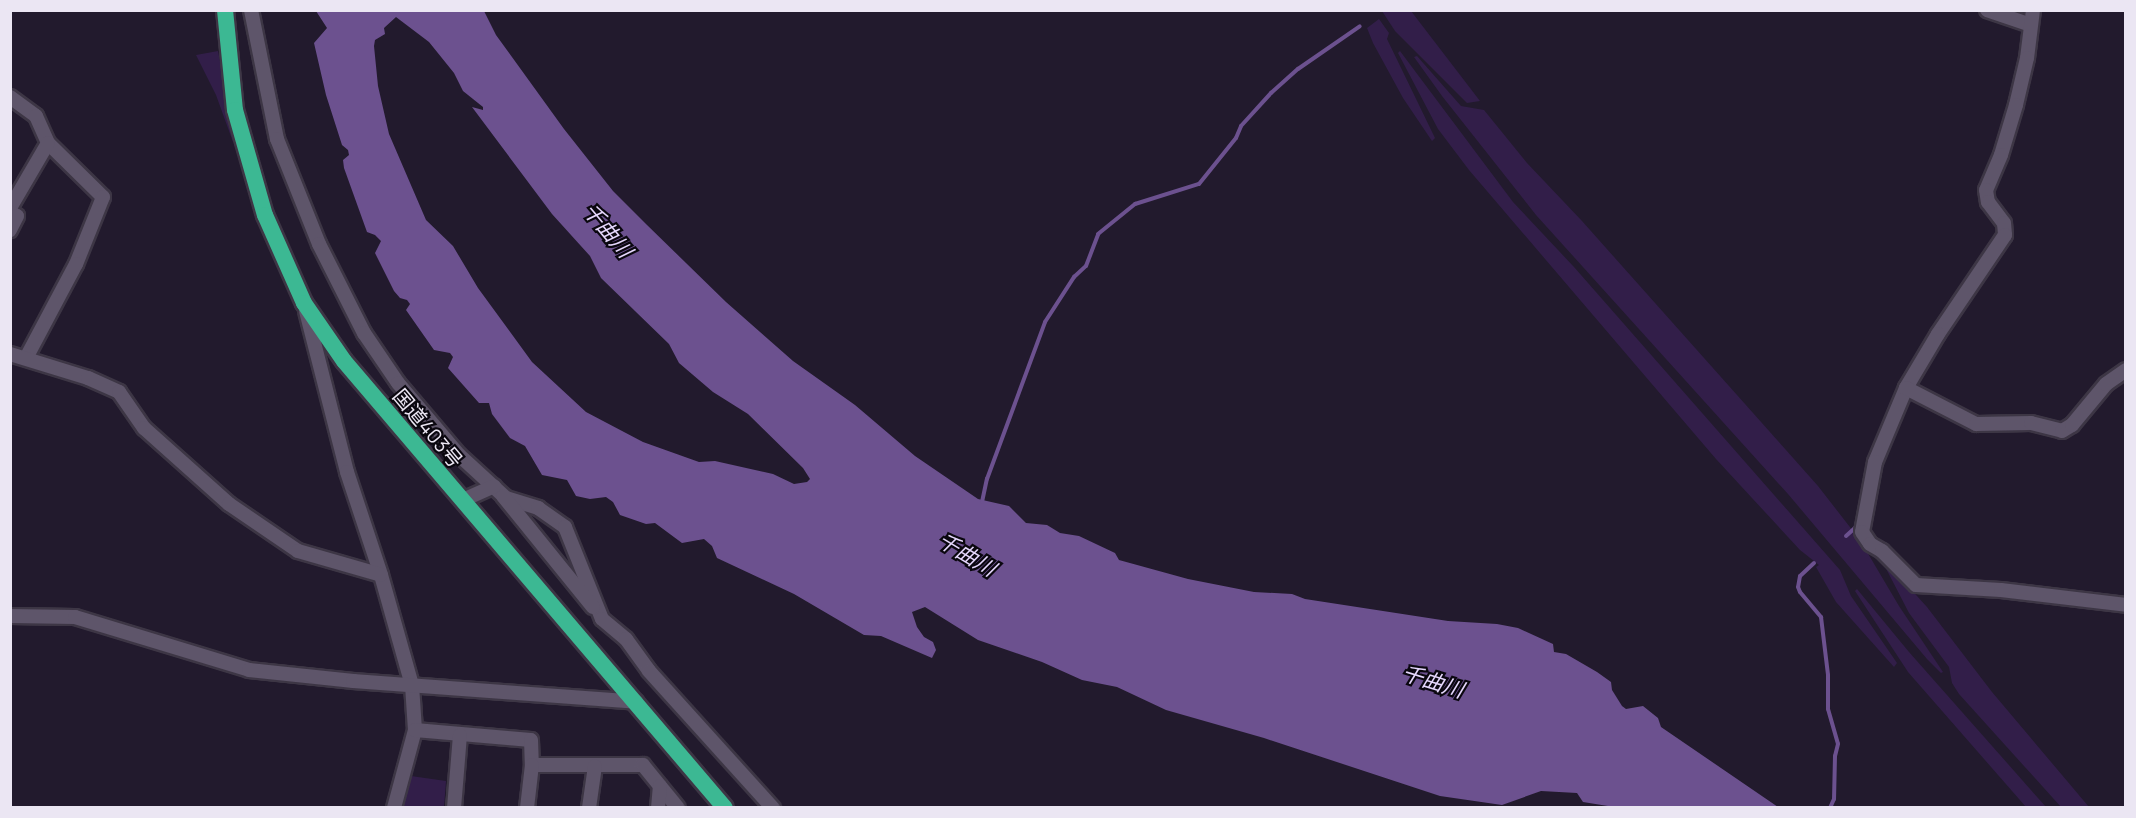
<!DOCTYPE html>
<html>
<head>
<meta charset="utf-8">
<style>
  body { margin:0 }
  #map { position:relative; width:2136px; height:818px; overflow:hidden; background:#221a2d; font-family:Manrope,"Noto Sans JP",sans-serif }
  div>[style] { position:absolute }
  .green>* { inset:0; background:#321e49 }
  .water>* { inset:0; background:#6c518f }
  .stream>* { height:4px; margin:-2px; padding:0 2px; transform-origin:2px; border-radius:2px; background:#6c518f }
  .roads { filter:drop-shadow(2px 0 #3d3645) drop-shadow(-2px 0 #3d3645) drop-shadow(0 2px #3d3645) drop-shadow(0 -2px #3d3645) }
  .minor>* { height:14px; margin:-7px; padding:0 7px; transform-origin:7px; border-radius:7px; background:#5e556a }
  .trunk>* { height:16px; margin:-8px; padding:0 8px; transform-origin:8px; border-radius:8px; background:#3cb893 }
  span { translate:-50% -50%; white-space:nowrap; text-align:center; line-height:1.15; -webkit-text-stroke:4.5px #0a070f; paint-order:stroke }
  .street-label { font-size:20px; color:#ebe6f3 }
  .water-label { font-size:21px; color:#e6d8fd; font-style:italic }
  .frame { position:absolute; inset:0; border:12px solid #ebe6f3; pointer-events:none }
</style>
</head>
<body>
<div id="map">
  <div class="green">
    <i style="clip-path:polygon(1382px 11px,1411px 11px,1480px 101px,1467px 103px,1395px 31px)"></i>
    <i style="clip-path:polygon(1379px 19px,1389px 33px,1387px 39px,1435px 138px,1432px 141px,1403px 98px,1373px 43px,1367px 28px)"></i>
    <i style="clip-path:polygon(218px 51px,236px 141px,233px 142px,216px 95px,196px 55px)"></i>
    <i style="clip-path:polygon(1400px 51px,1513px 202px,1574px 267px,1840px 570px,1851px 596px,1897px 663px,1894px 667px,1836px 602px,1816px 567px,1819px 565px,1800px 550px,1716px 459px,1469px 170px,1438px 129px,1398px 53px)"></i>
    <i style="clip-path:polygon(1417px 56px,1461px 106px,1484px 110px,1527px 163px,1582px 221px,1818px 486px,1860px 540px,1899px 606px,1943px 672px,1941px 673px,1927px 659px,1788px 494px,1536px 215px,1442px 96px,1414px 57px)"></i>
    <i style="clip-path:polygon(1878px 553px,1927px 607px,1992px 692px,2089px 807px,2061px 807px,1959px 694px,1952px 683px,1949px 667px,1909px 613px)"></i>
    <i style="clip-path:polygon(1857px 589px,1909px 652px,2046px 807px,2026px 807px,1908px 672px,1855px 591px)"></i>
    <i style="clip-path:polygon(411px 776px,446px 781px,444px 807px,400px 807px)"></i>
  </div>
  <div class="water">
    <i style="clip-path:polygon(evenodd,316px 11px,484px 11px,496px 35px,564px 129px,613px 191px,646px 224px,726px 302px,793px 361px,855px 405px,915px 456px,978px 499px,1009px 506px,1026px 523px,1047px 525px,1060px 533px,1079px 536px,1115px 553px,1119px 560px,1188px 579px,1254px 592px,1292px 594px,1305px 599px,1448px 621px,1497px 624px,1518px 628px,1553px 644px,1554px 652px,1566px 654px,1597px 672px,1611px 682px,1612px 690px,1622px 706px,1626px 709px,1643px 706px,1658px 718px,1661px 727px,1778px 807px,1614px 807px,1583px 802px,1577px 793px,1541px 791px,1502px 805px,1440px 796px,1264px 738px,1166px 710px,1117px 687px,1082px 680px,1042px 662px,978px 640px,925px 607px,912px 612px,917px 627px,924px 637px,933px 642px,936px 650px,932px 658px,881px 636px,864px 635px,794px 594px,717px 558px,712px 546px,704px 539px,682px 543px,655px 523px,646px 524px,620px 515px,613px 502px,606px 497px,590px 499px,576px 496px,567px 480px,542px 475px,525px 446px,510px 438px,492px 414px,489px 403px,479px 403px,448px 368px,453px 357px,450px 353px,434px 350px,406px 310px,410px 304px,407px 300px,400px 298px,394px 291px,375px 253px,381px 241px,375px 235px,367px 232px,344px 168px,343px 160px,349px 155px,348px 150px,342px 145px,326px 95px,314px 43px,327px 28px,316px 11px,396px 17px,429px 42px,454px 73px,463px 91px,483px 107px,483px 110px,472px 107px,552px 214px,590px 256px,601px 278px,669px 344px,679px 363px,713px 392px,748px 414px,803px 468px,810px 479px,807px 482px,794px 484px,773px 474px,715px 461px,699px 462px,643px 442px,586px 412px,532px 362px,478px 288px,453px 246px,426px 220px,389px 134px,378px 86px,374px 46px,375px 40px,385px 34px,384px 28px,396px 17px)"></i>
  </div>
  <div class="stream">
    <i style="left:982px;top:502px;width:24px;rotate:-78deg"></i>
    <i style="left:987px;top:479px;width:167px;rotate:-69.7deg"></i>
    <i style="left:1045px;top:322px;width:54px;rotate:-57.2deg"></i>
    <i style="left:1074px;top:277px;width:16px;rotate:-43deg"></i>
    <i style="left:1086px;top:266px;width:34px;rotate:-69deg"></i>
    <i style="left:1098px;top:234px;width:48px;rotate:-39deg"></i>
    <i style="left:1135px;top:204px;width:67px;rotate:-17.4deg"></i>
    <i style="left:1199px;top:184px;width:59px;rotate:-51.2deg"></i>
    <i style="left:1236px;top:138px;width:13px;rotate:-67deg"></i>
    <i style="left:1241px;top:126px;width:45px;rotate:-47.7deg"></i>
    <i style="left:1271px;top:93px;width:36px;rotate:-42deg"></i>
    <i style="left:1298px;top:69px;width:75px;rotate:-34.7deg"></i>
    <i style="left:1846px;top:536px;width:13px;rotate:-42deg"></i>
    <i style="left:1856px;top:527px;width:5px;rotate:-79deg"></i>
    <i style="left:1814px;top:563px;width:19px;rotate:137deg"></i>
    <i style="left:1800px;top:576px;width:11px;rotate:100deg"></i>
    <i style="left:1798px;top:587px;width:5px;rotate:68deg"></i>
    <i style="left:1800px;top:592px;width:33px;rotate:50deg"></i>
    <i style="left:1821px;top:617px;width:58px;rotate:83.1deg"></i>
    <i style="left:1828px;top:675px;width:34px;rotate:90deg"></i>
    <i style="left:1828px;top:709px;width:36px;rotate:74deg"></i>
    <i style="left:1838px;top:744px;width:12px;rotate:104deg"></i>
    <i style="left:1835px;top:756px;width:43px;rotate:91.3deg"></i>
    <i style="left:1834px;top:799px;width:10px;rotate:114deg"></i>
  </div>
  <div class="roads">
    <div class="minor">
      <i style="left:251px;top:10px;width:132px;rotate:78.6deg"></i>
      <i style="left:277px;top:139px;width:113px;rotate:68.2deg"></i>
      <i style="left:319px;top:244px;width:100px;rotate:63.2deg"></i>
      <i style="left:364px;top:333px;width:60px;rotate:55.8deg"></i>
      <i style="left:398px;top:383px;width:94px;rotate:49.7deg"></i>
      <i style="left:459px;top:455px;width:64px;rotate:42.5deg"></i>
      <i style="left:506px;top:498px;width:34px;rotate:17deg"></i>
      <i style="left:538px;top:508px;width:33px;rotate:35deg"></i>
      <i style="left:565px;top:527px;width:99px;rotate:68.1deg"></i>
      <i style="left:602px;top:619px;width:31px;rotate:40deg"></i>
      <i style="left:626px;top:639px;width:39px;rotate:54deg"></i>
      <i style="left:649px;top:671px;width:185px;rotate:47.9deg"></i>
      <i style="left:1987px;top:10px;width:46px;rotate:18.8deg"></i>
      <i style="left:2033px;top:10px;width:48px;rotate:97.1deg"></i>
      <i style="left:2027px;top:58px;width:48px;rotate:103.2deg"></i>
      <i style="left:2016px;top:105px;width:52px;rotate:106.7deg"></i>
      <i style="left:2001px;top:155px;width:38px;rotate:113deg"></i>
      <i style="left:1986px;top:190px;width:12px;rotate:81deg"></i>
      <i style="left:1988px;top:202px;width:26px;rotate:53deg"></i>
      <i style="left:2004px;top:223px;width:12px;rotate:85deg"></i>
      <i style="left:2005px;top:235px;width:120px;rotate:124.1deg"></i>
      <i style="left:1938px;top:334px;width:63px;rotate:120.7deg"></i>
      <i style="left:1906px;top:388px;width:80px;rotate:112.7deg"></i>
      <i style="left:1875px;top:462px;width:71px;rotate:100.5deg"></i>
      <i style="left:1862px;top:532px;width:14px;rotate:56deg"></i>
      <i style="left:1870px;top:544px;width:14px;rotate:30deg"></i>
      <i style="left:1882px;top:551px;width:48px;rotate:45deg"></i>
      <i style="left:1916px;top:585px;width:85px;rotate:3.4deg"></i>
      <i style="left:2001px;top:590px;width:126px;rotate:6.8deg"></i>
      <i style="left:10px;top:97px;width:32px;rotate:36deg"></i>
      <i style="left:36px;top:116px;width:30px;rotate:66deg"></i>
      <i style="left:48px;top:143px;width:77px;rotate:44.5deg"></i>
      <i style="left:103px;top:197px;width:72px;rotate:111.9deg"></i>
      <i style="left:76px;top:264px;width:106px;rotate:118deg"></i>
      <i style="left:10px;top:208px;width:75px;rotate:-59.7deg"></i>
      <i style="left:10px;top:212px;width:8px;rotate:30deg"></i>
      <i style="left:17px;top:216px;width:16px;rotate:117deg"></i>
      <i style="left:306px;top:311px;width:166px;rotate:75.7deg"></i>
      <i style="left:347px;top:472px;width:108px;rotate:71.7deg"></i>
      <i style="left:381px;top:575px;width:114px;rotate:74.3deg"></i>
      <i style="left:412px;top:685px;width:45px;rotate:86.2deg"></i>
      <i style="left:415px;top:730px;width:81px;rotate:105.1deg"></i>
      <i style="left:10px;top:354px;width:82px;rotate:17.1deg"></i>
      <i style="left:88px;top:378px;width:34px;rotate:24deg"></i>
      <i style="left:119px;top:392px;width:44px;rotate:55.2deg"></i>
      <i style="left:144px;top:428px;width:114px;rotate:41.8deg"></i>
      <i style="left:229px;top:504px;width:83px;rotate:34.3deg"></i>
      <i style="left:298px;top:551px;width:86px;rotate:16.1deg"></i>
      <i style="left:1906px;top:388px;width:79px;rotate:27.2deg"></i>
      <i style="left:1976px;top:424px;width:55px;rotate:-1deg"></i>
      <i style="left:2031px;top:423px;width:32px;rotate:14deg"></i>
      <i style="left:2062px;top:431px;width:12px;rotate:-31deg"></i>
      <i style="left:2072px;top:425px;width:53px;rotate:-50.3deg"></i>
      <i style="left:2106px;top:384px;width:24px;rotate:-35deg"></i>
      <i style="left:503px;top:496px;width:143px;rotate:51deg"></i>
      <i style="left:463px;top:500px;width:34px;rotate:-24deg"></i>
      <i style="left:10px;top:616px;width:65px;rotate:0.9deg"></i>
      <i style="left:75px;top:617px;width:182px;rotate:16.9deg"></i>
      <i style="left:249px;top:670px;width:105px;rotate:6deg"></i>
      <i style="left:353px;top:681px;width:284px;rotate:4.2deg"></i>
      <i style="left:415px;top:730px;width:116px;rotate:4.9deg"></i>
      <i style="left:531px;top:740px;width:25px;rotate:88deg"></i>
      <i style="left:532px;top:765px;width:111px"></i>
      <i style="left:643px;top:765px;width:55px;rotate:50.9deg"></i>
      <i style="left:454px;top:808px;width:73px;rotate:-85.3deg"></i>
      <i style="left:527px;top:808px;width:43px;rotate:-83.4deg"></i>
      <i style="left:589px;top:808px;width:42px;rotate:-81.9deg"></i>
      <i style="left:658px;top:808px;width:22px;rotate:-85deg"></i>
    </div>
    <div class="trunk">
      <i style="left:225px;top:10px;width:100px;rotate:84.3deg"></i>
      <i style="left:235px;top:110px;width:109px;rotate:74.1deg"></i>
      <i style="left:265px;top:215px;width:96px;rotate:66.1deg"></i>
      <i style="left:304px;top:303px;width:70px;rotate:55.4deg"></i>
      <i style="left:344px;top:361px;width:587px;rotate:49.56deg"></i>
    </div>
  </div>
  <div class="street-label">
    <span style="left:428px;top:428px;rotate:50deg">国道403号</span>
  </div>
  <div class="water-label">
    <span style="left:608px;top:230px;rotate:50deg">千曲川</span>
    <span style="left:967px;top:554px;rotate:31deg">千曲川</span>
    <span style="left:1433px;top:681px;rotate:17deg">千曲川</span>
  </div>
  <div class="frame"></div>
</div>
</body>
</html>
